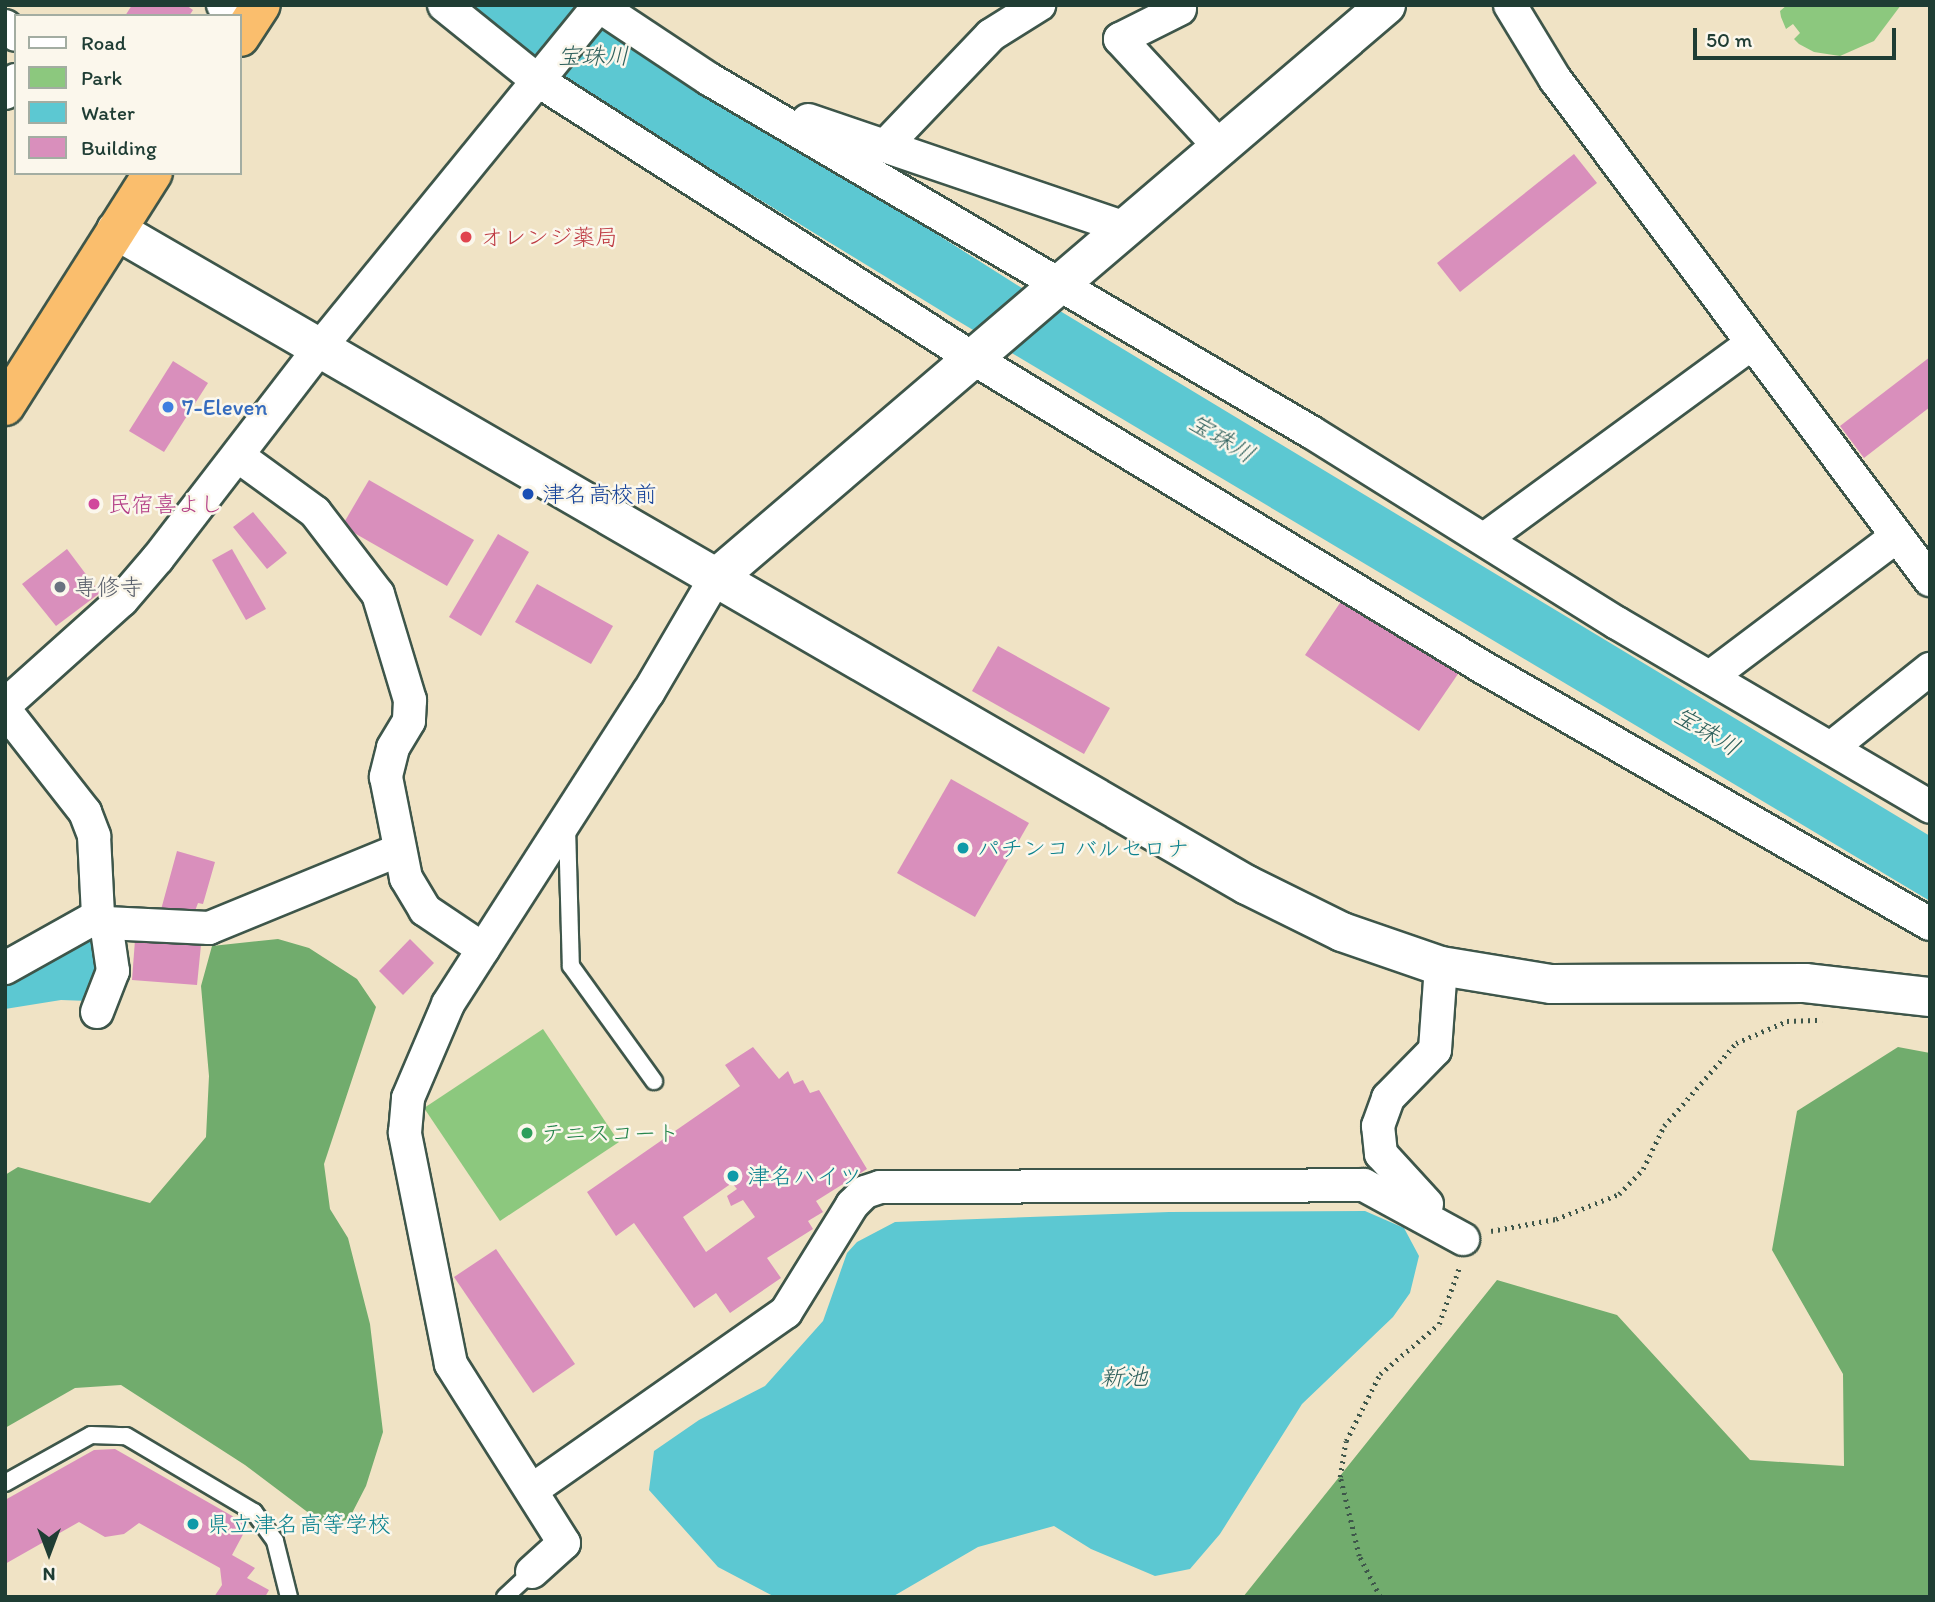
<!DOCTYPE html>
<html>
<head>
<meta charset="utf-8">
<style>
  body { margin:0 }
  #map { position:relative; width:1935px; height:1602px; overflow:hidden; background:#f0e3c5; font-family:Itim,"Klee One",sans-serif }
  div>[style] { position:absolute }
  .green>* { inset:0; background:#8cc87e }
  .forest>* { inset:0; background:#71ac6d }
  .water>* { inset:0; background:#5cc8d2 }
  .building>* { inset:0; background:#d98fbc }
  .path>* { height:4.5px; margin-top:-2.25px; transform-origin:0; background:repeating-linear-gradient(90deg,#3e564a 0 2px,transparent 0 7px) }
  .roads { filter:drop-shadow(2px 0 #3e564a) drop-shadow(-2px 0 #3e564a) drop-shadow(0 2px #3e564a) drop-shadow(0 -2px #3e564a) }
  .service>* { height:16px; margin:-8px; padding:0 8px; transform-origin:8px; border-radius:8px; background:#fff }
  .minor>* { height:32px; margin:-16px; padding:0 16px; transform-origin:16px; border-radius:16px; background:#fff }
  .tertiary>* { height:38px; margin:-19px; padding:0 19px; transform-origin:19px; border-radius:19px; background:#fff }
  .trunk>* { height:38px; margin:-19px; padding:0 19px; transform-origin:19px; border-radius:19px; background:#fabe6d }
  .dots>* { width:19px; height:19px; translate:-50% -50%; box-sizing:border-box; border:4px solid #fbf7ec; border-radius:50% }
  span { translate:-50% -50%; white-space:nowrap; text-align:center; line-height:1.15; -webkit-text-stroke:5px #fbf7ec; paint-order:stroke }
  .health-label { font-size:23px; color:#be3a42 }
  .left { translate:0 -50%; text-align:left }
  .shop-label { font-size:23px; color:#366cbe }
  .transit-label { font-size:23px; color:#164399 }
  .hotel-label { font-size:23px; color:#b23c85 }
  .worship-label { font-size:23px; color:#5b616d }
  .culture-label { font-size:23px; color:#0d838f }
  .leisure-label { font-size:23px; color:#27864d }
  .water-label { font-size:24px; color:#2e605c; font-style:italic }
  .frame { position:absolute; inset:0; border:7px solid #1f3d34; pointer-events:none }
  .legend { position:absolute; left:14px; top:14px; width:228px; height:161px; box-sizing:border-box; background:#fbf7ec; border:2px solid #a3ada2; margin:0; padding:9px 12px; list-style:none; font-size:21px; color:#1f3d34 }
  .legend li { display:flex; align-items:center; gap:14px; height:35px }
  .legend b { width:35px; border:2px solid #a3ada2 }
  .north { position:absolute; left:14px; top:1518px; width:70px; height:70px; -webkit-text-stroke:5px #fbf7ec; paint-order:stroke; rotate:180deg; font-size:19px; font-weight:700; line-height:28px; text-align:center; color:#1f3d34 }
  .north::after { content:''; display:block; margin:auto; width:24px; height:32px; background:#1f3d34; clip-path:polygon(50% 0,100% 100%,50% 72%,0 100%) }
  .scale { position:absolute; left:1693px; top:28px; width:203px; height:32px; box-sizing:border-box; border:4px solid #1f3d34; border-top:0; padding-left:9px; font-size:21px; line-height:24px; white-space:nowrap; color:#1f3d34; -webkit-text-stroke:5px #fbf7ec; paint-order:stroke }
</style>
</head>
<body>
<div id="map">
  <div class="green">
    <i style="clip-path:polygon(1787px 5px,1901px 5px,1874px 41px,1840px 56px,1814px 52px,1799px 44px,1794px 39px,1800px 33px,1793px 24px,1786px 29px,1781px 17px,1780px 11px)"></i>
    <i style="clip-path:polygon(543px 1029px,619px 1142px,500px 1221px,424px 1108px)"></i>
  </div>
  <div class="forest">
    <i style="clip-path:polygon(278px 939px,309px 948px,357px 979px,376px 1007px,324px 1164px,330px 1209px,348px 1238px,370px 1324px,383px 1432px,366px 1486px,349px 1519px,326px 1526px,245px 1465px,121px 1385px,75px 1388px,5px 1428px,5px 1175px,18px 1167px,150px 1203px,206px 1137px,209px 1076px,201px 986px,212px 946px)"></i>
    <i style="clip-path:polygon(1898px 1047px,1930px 1053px,1930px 1597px,1243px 1597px,1497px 1280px,1617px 1315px,1750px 1460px,1844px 1466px,1843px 1374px,1772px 1250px,1797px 1111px)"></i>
  </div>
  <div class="water">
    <i style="clip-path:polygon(456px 5px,585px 5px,605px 24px,1017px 285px,1930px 836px,1930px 901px,953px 318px,532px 60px)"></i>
    <i style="clip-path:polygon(85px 936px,96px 938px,105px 955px,89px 1001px,61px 1000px,5px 1009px,5px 977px)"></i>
    <i style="clip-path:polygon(1365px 1211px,1404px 1228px,1419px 1256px,1410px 1293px,1393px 1317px,1302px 1404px,1220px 1534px,1190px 1569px,1155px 1576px,1091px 1549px,1054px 1526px,978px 1547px,892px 1597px,775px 1597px,718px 1567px,649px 1490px,654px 1451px,699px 1420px,765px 1386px,823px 1321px,847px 1253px,857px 1242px,895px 1222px,1169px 1212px)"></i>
  </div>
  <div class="building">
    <i style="clip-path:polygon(132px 5px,186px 5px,193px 10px,189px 16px,125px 16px)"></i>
    <i style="clip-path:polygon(1574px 154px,1597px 183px,1460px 292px,1437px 263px)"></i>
    <i style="clip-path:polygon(1930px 357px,1930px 407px,1864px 458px,1840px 426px)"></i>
    <i style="clip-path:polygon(173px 361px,208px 383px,164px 452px,129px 431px)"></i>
    <i style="clip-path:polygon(369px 480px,474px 540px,447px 586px,342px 526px)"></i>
    <i style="clip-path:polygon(253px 512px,287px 553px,267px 569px,233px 527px)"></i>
    <i style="clip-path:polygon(498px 534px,529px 552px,481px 636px,449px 617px)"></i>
    <i style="clip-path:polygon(67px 549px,100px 593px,56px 626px,22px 584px)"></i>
    <i style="clip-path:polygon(232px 549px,266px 609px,246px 620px,212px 560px)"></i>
    <i style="clip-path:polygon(537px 584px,613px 626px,591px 664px,515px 622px)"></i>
    <i style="clip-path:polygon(1346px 594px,1460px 671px,1419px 731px,1305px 655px)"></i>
    <i style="clip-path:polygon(998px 646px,1110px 708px,1084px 754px,972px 691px)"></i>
    <i style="clip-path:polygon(951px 779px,1029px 823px,975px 917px,897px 873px)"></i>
    <i style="clip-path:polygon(177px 851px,215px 862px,203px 904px,198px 903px,192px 919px,159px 917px)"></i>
    <i style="clip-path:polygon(410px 939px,434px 963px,403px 995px,379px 971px)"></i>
    <i style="clip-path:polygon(135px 940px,201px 945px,197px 985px,132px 980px)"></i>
    <i style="clip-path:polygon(evenodd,753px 1047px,779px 1079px,788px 1071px,794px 1084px,803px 1080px,810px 1093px,819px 1090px,867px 1169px,816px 1201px,823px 1212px,808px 1221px,813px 1229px,767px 1258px,781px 1278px,730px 1313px,716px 1293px,694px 1308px,634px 1223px,616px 1236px,587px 1192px,740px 1086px,725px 1065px,753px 1047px,732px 1183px,737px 1189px,727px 1196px,731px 1206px,743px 1200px,755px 1217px,706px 1252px,683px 1217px,732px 1183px)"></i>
    <i style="clip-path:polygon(496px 1249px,575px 1364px,533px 1393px,454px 1277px)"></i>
    <i style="clip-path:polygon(115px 1449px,248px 1525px,232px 1555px,255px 1568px,247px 1578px,269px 1590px,265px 1597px,214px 1597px,222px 1585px,220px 1568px,139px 1523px,124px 1534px,105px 1537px,79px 1522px,5px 1564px,5px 1500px,94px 1450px)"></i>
  </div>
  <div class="path">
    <i style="left:1491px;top:1231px;width:66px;rotate:-10.5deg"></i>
    <i style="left:1556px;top:1219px;width:68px;rotate:-21.6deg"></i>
    <i style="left:1619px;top:1194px;width:35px;rotate:-46deg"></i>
    <i style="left:1643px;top:1169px;width:48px;rotate:-64deg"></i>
    <i style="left:1664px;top:1126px;width:110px;rotate:-49.1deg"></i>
    <i style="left:1736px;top:1043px;width:56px;rotate:-23.3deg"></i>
    <i style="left:1787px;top:1021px;width:35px;rotate:-2deg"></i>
    <i style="left:1380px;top:1597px;width:46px;rotate:-117.1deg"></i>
    <i style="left:1359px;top:1556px;width:81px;rotate:-103.5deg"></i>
    <i style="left:1340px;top:1477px;width:36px;rotate:-81deg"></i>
    <i style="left:1346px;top:1441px;width:75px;rotate:-63.1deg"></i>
    <i style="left:1380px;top:1374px;width:77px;rotate:-40.3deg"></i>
    <i style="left:1439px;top:1324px;width:59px;rotate:-70.3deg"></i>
  </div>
  <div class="roads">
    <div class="service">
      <i style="left:567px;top:827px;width:139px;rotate:88.4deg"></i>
      <i style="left:571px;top:966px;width:142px;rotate:54.2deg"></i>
      <i style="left:5px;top:1483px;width:98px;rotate:-29.2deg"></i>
      <i style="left:91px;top:1435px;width:35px;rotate:2deg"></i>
      <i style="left:126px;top:1436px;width:149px;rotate:30.7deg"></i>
      <i style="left:254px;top:1512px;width:36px;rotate:54deg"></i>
      <i style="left:275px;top:1541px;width:58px;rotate:76deg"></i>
      <i style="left:505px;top:1597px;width:37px;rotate:-43deg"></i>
    </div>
    <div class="minor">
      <i style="left:223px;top:5px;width:18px;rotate:38deg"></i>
      <i style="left:444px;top:5px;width:119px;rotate:38.9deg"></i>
      <i style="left:537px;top:80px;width:518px;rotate:32.56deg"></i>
      <i style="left:974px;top:359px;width:596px;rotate:31.21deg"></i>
      <i style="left:1484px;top:668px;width:514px;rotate:29.86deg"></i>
      <i style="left:1510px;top:5px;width:87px;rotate:58.7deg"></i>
      <i style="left:1555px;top:79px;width:626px;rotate:53.19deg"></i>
      <i style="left:599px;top:6px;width:132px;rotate:33.6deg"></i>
      <i style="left:709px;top:79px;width:698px;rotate:30.39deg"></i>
      <i style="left:1311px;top:432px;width:361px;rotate:32deg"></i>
      <i style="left:1617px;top:623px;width:363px;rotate:30.4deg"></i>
      <i style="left:1180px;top:9px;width:67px;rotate:153.4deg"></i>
      <i style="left:1120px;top:39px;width:150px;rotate:47.2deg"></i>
      <i style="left:5px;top:26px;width:14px;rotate:39deg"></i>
      <i style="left:5px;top:93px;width:17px;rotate:-50deg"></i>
      <i style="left:808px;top:120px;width:338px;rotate:18.8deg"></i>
      <i style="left:885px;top:146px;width:153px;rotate:-46.3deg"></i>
      <i style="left:991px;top:35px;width:57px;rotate:-32deg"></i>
      <i style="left:238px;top:456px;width:95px;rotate:36deg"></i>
      <i style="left:315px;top:512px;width:103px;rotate:52.5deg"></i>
      <i style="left:378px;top:594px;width:111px;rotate:73.2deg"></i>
      <i style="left:410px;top:700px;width:21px;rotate:93deg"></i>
      <i style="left:409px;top:721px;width:31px;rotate:121deg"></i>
      <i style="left:393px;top:748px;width:30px;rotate:104deg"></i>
      <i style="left:386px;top:777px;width:103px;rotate:78.8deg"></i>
      <i style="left:406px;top:878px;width:37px;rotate:59deg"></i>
      <i style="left:425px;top:910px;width:70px;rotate:33.9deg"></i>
      <i style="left:1486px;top:538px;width:330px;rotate:-36.2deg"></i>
      <i style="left:1710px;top:677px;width:234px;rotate:-37deg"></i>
      <i style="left:5px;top:705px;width:157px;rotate:-41.9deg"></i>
      <i style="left:122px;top:600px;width:55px;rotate:-49.4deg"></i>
      <i style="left:158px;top:558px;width:262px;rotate:-52.4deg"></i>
      <i style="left:318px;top:350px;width:445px;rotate:-50.8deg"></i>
      <i style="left:5px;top:710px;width:130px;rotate:51.9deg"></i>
      <i style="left:85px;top:812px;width:26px;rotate:69deg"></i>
      <i style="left:94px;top:836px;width:80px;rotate:87.1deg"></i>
      <i style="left:98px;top:916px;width:107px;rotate:150.8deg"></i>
      <i style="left:1831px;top:748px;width:127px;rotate:-38.6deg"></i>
      <i style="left:98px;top:916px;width:11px;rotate:41deg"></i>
      <i style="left:106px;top:923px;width:103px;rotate:2.8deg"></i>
      <i style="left:209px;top:928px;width:205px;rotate:-22.3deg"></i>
      <i style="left:97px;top:1012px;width:44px;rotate:-68.7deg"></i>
      <i style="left:113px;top:971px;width:49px;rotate:-98.3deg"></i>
      <i style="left:1427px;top:1204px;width:68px;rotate:-132.6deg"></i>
      <i style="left:1381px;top:1154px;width:28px;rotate:-96deg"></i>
      <i style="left:1378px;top:1126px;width:30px;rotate:-70deg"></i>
      <i style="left:1388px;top:1098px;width:67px;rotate:-45.6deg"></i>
      <i style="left:1435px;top:1050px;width:84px;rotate:-85.9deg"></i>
      <i style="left:532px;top:1490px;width:310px;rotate:-35deg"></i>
      <i style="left:786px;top:1312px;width:126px;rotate:-58.3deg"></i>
      <i style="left:852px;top:1205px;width:18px;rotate:-45deg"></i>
      <i style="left:865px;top:1192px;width:16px;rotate:-18deg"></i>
      <i style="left:880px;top:1187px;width:484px;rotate:-0.2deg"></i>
      <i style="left:1364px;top:1185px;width:113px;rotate:28.6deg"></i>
      <i style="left:532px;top:1572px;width:43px;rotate:-42.2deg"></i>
      <i style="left:564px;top:1543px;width:212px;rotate:-122.3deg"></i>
      <i style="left:451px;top:1364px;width:236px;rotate:-101.3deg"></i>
      <i style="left:405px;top:1133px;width:35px;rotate:-85deg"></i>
      <i style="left:408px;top:1098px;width:102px;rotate:-66.9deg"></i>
      <i style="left:448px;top:1004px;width:370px;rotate:-57.3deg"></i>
      <i style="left:648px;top:693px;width:132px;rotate:-59.6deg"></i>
    </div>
    <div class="tertiary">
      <i style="left:116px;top:230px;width:1307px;rotate:30.08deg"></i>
      <i style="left:1247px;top:885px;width:106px;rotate:26.3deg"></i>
      <i style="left:1342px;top:932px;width:105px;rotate:19deg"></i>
      <i style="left:1441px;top:966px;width:111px;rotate:9.3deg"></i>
      <i style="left:1551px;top:984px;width:254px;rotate:-0.2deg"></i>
      <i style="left:1805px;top:983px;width:126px;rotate:6.4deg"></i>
      <i style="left:715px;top:579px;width:883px;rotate:-40.54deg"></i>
    </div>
    <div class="trunk">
      <i style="left:240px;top:37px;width:38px;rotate:-57deg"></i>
      <i style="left:5px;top:406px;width:276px;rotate:-57.6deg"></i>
    </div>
  </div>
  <div class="dots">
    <i style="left:466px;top:237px;background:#e0444e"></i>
    <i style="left:168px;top:407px;background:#3f7fe0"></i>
    <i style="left:528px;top:494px;background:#1a4fb4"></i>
    <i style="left:94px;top:504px;background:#d1479c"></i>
    <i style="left:60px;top:587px;background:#6b7280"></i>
    <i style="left:963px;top:848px;background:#0f9aa8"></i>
    <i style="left:527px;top:1133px;background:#2e9e5b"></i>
    <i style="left:733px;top:1176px;background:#0f9aa8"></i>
    <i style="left:193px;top:1524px;background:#0f9aa8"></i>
  </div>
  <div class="health-label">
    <span class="left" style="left:480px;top:237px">オレンジ薬局</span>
  </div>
  <div class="shop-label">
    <span class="left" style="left:182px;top:407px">7-Eleven</span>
  </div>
  <div class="transit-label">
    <span class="left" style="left:542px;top:494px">津名高校前</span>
  </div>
  <div class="hotel-label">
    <span class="left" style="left:108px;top:504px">民宿喜よし</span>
  </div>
  <div class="worship-label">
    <span class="left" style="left:74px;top:587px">専修寺</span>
  </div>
  <div class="culture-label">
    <span class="left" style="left:977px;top:848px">パチンコ バルセロナ</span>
    <span class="left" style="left:747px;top:1176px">津名ハイツ</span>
    <span class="left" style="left:207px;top:1524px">県立津名高等学校</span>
  </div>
  <div class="leisure-label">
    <span class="left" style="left:541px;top:1133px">テニスコート</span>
  </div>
  <div class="water-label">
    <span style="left:593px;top:56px">宝珠川</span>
    <span style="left:1222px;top:438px;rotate:31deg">宝珠川</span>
    <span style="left:1707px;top:731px;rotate:31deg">宝珠川</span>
    <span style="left:1124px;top:1377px">新池</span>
  </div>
  <div class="frame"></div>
  <ul class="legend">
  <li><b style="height:9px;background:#fff"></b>Road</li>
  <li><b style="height:19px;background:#8cc87e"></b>Park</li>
  <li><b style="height:19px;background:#5cc8d2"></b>Water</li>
  <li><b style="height:19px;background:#d98fbc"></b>Building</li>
  </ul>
  <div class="north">N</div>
  <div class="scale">50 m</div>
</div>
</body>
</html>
